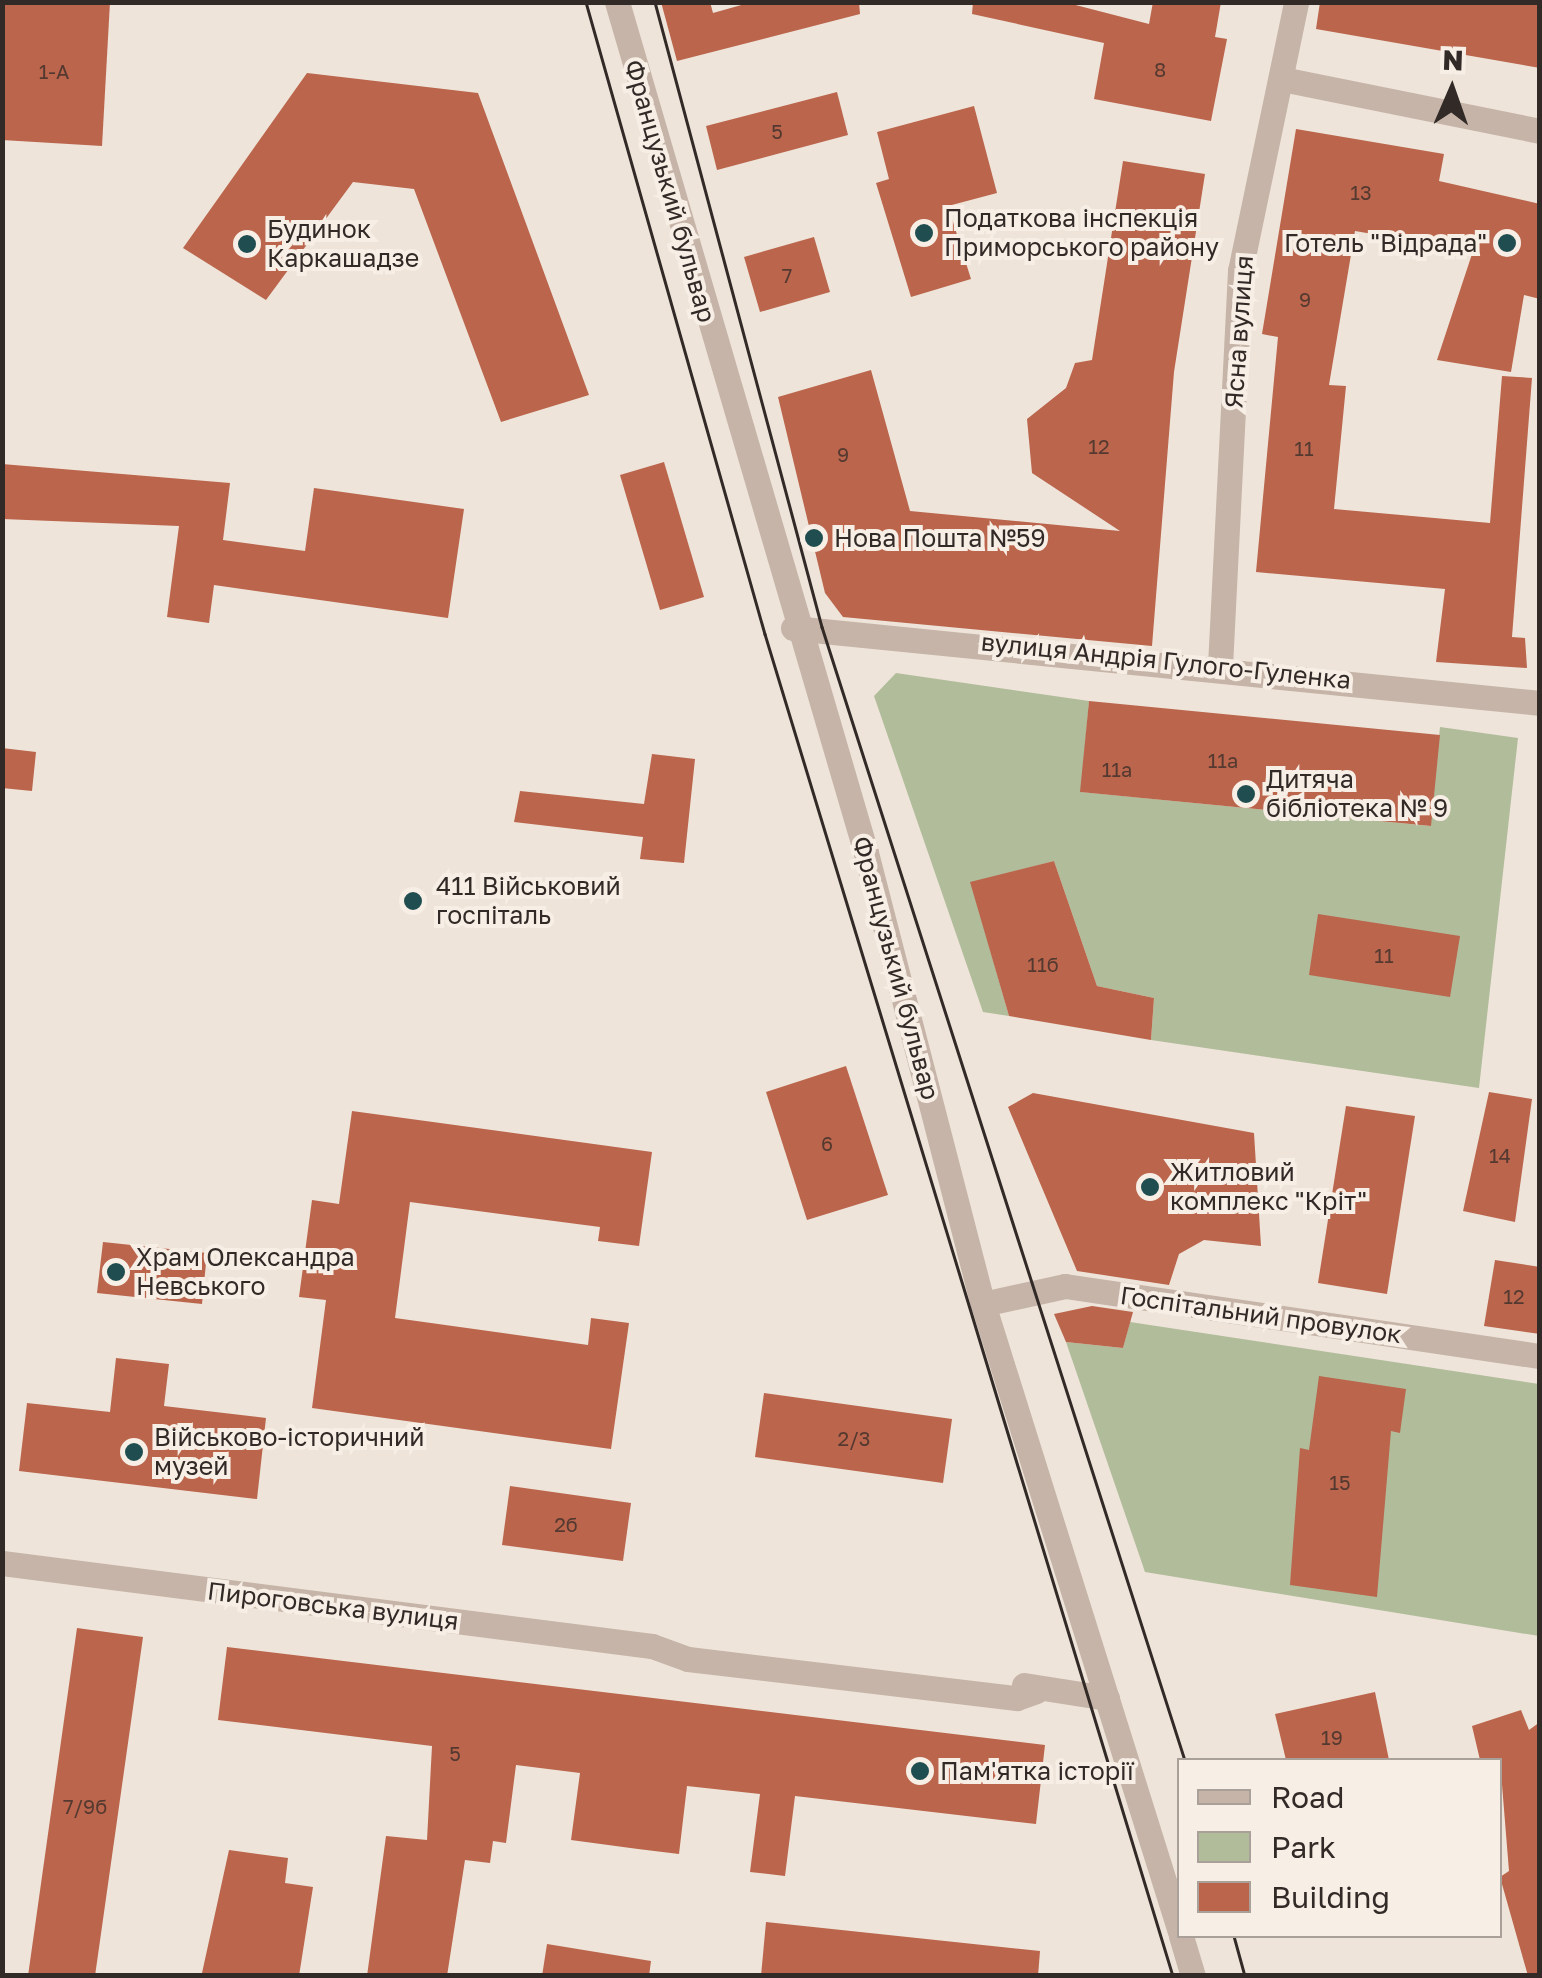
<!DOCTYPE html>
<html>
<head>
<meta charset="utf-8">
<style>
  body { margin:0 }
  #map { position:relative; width:1542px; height:1978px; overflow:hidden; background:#eee4d9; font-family:"Golos Text",sans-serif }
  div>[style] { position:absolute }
  .green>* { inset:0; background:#b1bc9b }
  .building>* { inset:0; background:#ba654c }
  .minor>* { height:25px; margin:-12.5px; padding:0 12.5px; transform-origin:12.5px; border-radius:12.5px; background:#c5b4a7 }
  .tertiary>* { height:25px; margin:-12.5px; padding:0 12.5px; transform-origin:12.5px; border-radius:12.5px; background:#c5b4a7 }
  .tram>* { height:2.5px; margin:-1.25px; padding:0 1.25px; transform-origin:1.25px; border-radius:1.25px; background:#322a27 }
  .dots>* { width:28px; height:28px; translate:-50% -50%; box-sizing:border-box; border:5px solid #f7eee5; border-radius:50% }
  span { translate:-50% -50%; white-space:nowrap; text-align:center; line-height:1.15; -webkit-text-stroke:8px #f7eee5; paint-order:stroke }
  .number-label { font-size:20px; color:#543930 }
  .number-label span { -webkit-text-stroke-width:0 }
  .street-label { font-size:25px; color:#322a27 }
  .poi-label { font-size:25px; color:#322a27 }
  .left { translate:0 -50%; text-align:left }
  .right { translate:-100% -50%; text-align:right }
  .frame { position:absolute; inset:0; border:5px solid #322a27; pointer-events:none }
  .legend { position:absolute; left:1177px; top:1758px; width:325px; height:180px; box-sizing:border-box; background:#f7eee5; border:2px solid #a8a099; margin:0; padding:12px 18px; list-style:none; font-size:30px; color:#322a27 }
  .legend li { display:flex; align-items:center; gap:20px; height:50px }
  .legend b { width:50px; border:2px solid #a8a099 }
  .north { position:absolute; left:1402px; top:40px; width:100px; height:100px; -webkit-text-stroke:8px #f7eee5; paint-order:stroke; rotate:2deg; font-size:28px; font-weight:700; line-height:40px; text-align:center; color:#322a27 }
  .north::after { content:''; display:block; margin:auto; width:35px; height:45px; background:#322a27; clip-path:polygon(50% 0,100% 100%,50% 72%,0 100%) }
</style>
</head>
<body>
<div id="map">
  <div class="green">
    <i style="clip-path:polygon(896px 673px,1089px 701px,1081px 792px,1430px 826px,1440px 727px,1518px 738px,1479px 1088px,1151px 1040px,1154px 998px,1097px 986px,1054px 861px,971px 883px,1009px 1016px,983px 1012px,874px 696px)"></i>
    <i style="clip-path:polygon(1130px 1322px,1539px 1384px,1539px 1636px,1145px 1572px,1066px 1342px,1123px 1348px)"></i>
  </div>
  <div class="building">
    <i style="clip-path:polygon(2px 2px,110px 2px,102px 146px,2px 140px)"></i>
    <i style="clip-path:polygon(661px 2px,710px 2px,713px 13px,752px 2px,859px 2px,860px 14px,677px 61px)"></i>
    <i style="clip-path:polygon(973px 2px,1064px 2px,1149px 24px,1153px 2px,1221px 2px,1215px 37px,1227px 39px,1211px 121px,1094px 99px,1104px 43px,972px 14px)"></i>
    <i style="clip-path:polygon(1320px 2px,1540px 5px,1540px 68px,1316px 29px)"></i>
    <i style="clip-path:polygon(307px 73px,478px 93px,589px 395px,501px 422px,414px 189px,353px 182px,266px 300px,183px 248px)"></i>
    <i style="clip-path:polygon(837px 92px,848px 135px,717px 170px,706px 126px)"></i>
    <i style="clip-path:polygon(974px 106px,997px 193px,948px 206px,971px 279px,911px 297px,876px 183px,889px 179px,877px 132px)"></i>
    <i style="clip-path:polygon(1296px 129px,1444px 154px,1439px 181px,1540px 204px,1540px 299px,1524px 295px,1511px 372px,1437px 360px,1473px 251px,1355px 231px,1329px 385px,1346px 386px,1334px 509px,1490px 523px,1502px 376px,1532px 378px,1512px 637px,1525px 638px,1527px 668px,1436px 662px,1445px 589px,1256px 572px,1278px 337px,1262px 334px)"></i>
    <i style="clip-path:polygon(1123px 161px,1205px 174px,1174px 372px,1152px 646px,843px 617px,825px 593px,778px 397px,871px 370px,910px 511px,1120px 531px,1032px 473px,1027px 419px,1066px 388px,1075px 363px,1092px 360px)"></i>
    <i style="clip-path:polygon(814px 237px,830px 292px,760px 312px,744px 257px)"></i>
    <i style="clip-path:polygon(664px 462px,704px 597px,660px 610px,620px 475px)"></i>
    <i style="clip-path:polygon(2px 464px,230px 483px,223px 540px,305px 551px,314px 488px,464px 509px,448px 618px,214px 585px,209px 623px,167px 617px,179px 526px,2px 519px)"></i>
    <i style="clip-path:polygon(1089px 701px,1440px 735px,1431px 826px,1080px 792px)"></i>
    <i style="clip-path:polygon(2px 748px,36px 752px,32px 791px,2px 788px)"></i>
    <i style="clip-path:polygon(652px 754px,695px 759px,684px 863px,640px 859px,643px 837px,514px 822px,520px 791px,644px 804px)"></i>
    <i style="clip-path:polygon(1054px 861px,1097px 986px,1154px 998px,1151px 1040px,1009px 1016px,970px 882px)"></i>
    <i style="clip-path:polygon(1318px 914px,1460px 936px,1450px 997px,1309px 975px)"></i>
    <i style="clip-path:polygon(846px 1066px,888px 1195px,807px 1220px,766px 1092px)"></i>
    <i style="clip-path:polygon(1489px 1092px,1532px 1099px,1515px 1222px,1463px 1211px)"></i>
    <i style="clip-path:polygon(1033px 1093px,1254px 1133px,1261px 1246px,1204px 1240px,1179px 1254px,1169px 1285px,1077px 1271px,1008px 1107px)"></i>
    <i style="clip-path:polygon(1346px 1106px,1415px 1116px,1387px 1294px,1318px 1283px)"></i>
    <i style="clip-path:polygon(352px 1111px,652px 1152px,639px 1246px,598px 1241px,600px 1227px,410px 1202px,395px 1318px,588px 1345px,591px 1318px,629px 1323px,611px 1449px,312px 1408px,326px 1300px,299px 1297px,312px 1200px,339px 1204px)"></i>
    <i style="clip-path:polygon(103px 1242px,207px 1253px,202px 1304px,97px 1293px)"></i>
    <i style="clip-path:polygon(1495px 1260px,1540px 1267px,1540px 1334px,1484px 1326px)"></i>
    <i style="clip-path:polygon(1092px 1306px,1133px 1312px,1123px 1348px,1066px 1342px,1054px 1314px)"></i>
    <i style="clip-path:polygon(116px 1358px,169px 1364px,164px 1406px,266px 1418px,257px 1499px,19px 1471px,27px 1403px,110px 1412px)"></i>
    <i style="clip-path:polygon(1319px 1376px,1406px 1389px,1400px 1433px,1391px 1431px,1377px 1597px,1290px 1585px,1300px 1448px,1309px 1450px)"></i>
    <i style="clip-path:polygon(764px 1393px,952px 1419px,943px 1483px,755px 1457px)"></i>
    <i style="clip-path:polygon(510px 1486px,631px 1503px,623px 1561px,502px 1545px)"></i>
    <i style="clip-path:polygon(77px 1628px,143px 1637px,95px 1976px,28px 1976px)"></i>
    <i style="clip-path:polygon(227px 1647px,1045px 1745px,1036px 1824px,795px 1796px,785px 1876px,750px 1872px,760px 1794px,687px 1786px,679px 1854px,638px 1849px,571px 1840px,580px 1773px,516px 1765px,506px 1843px,493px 1841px,490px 1863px,465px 1860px,447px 1976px,367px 1976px,386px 1836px,427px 1840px,432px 1746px,218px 1720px)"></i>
    <i style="clip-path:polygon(1375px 1692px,1389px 1760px,1286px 1760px,1275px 1714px)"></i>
    <i style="clip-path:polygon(1521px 1710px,1529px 1730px,1540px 1722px,1540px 1976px,1528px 1976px,1500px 1877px,1509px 1871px,1500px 1760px,1480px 1760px,1472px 1726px)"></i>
    <i style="clip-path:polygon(229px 1850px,288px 1858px,285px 1883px,313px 1887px,299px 1976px,202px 1973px)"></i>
    <i style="clip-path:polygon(766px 1922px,1040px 1951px,1038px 1976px,761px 1976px)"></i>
    <i style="clip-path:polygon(547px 1944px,651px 1961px,649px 1976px,542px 1976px)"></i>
  </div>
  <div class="minor">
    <i style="left:1282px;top:79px;width:263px;rotate:11.4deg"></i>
    <i style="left:793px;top:628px;width:751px;rotate:5.73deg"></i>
    <i style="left:1220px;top:666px;width:396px;rotate:-87.1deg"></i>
    <i style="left:1240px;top:271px;width:275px;rotate:-78.2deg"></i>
    <i style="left:983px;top:1304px;width:84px;rotate:-12.4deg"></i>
    <i style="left:1065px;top:1286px;width:480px;rotate:8.4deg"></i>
  </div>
  <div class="tertiary">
    <i style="left:617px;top:2px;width:887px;rotate:73.69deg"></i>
    <i style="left:866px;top:853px;width:466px;rotate:75.5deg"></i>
    <i style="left:983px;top:1304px;width:658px;rotate:72.58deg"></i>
    <i style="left:2px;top:1563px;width:655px;rotate:7.28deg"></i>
    <i style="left:652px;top:1646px;width:38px;rotate:20deg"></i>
    <i style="left:688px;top:1659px;width:331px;rotate:6.8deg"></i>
    <i style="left:1017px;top:1698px;width:20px;rotate:-20deg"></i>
    <i style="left:1024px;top:1685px;width:84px;rotate:8.9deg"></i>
    <i style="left:1181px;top:1936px;width:42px;rotate:73.3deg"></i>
  </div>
  <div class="tram">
    <i style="left:586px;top:2px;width:657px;rotate:74.19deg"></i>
    <i style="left:765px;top:634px;width:1403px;rotate:73.09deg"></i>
    <i style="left:655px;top:2px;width:647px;rotate:75.04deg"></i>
    <i style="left:822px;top:627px;width:1190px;rotate:72.24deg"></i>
    <i style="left:1234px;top:1936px;width:41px;rotate:74.6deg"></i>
  </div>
  <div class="dots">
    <i style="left:924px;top:233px;background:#204d4f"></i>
    <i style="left:1507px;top:243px;background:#204d4f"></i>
    <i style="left:247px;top:244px;background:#204d4f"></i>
    <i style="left:814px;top:538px;background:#204d4f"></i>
    <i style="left:1246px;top:794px;background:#204d4f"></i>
    <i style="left:413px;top:901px;background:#204d4f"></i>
    <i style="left:1150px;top:1187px;background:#204d4f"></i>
    <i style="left:116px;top:1272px;background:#204d4f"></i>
    <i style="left:134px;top:1452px;background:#204d4f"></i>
    <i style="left:920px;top:1771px;background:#204d4f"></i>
  </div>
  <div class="number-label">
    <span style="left:1160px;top:69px">8</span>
    <span style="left:54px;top:71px">1-А</span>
    <span style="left:777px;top:131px">5</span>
    <span style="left:1361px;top:192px">13</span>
    <span style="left:787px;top:275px">7</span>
    <span style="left:1305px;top:299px">9</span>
    <span style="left:1099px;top:446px">12</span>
    <span style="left:1304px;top:448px">11</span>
    <span style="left:843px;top:454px">9</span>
    <span style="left:1223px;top:760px">11а</span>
    <span style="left:1117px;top:769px">11а</span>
    <span style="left:1384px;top:955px">11</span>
    <span style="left:1043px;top:964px">11б</span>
    <span style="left:827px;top:1143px">6</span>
    <span style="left:1500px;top:1155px">14</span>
    <span style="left:1514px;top:1296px">12</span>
    <span style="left:854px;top:1438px">2/3</span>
    <span style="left:1340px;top:1482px">15</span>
    <span style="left:566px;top:1524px">2б</span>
    <span style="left:1332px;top:1737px">19</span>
    <span style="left:455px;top:1753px">5</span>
    <span style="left:85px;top:1806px">7/9б</span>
  </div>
  <div class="street-label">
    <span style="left:670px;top:191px;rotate:74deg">Французький бульвар</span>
    <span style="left:1239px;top:332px;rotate:-86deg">Ясна вулиця</span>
    <span style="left:1166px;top:661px;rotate:6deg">вулиця Андрія Гулого-Гуленка</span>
    <span style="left:896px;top:968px;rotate:75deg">Французький бульвар</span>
    <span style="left:1261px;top:1315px;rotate:8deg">Госпітальний провулок</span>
    <span style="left:333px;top:1606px;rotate:7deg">Пироговська вулиця</span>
  </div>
  <div class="poi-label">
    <span class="left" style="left:944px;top:233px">Податкова інспекція<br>Приморського району</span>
    <span class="left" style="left:267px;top:244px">Будинок<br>Каркашадзе</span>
    <span class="right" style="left:1487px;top:243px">Готель "Відрада"</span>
    <span class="left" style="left:834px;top:538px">Нова Пошта №59</span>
    <span class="left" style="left:1266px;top:794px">Дитяча<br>бібліотека № 9</span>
    <span class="left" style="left:436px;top:901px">411 Військовий<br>госпіталь</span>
    <span class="left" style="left:1170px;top:1187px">Житловий<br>комплекс "Кріт"</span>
    <span class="left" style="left:136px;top:1272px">Храм Олександра<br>Невського</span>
    <span class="left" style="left:154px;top:1452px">Військово-історичний<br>музей</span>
    <span class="left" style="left:940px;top:1771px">Пам'ятка історії</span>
  </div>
  <div class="frame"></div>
  <ul class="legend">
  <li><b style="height:12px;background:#c5b4a7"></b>Road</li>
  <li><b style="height:28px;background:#b1bc9b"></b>Park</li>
  <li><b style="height:28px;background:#ba654c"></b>Building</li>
  </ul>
  <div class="north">N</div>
</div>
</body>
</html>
